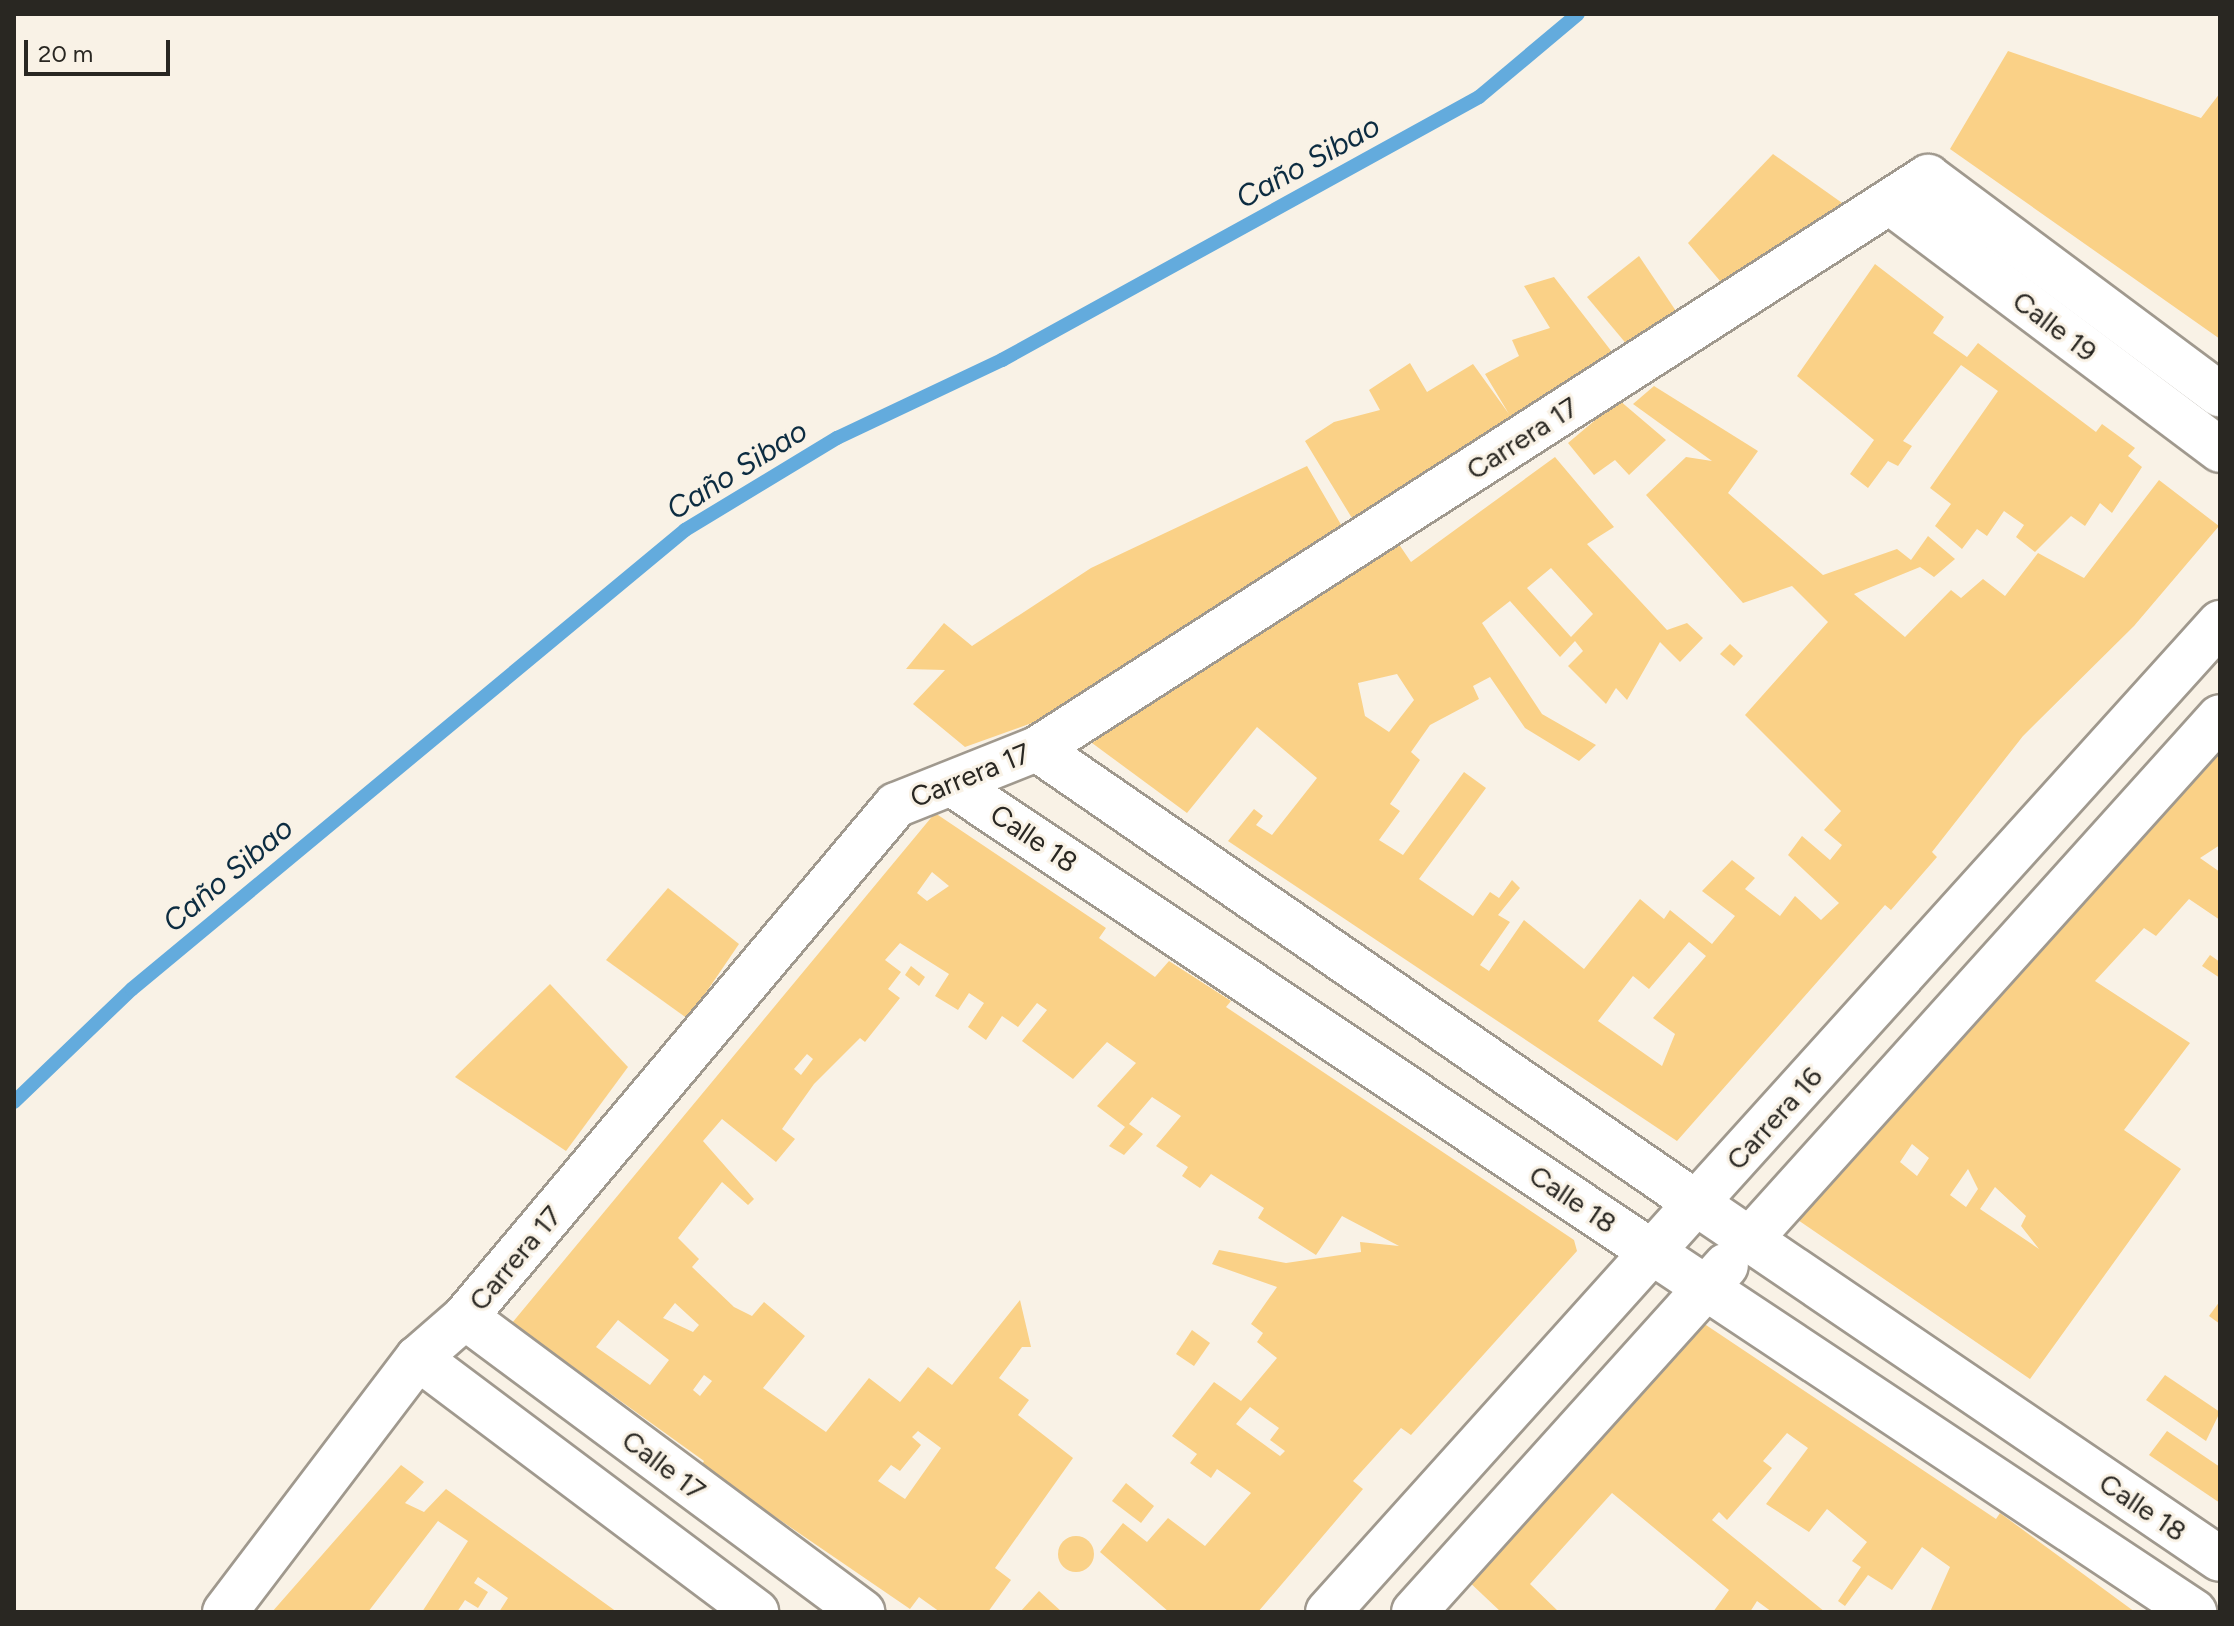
<!DOCTYPE html>
<html>
<head>
<meta charset="utf-8">
<style>
  body { margin:0 }
  #map { position:relative; width:2234px; height:1626px; overflow:hidden; background:#f9f2e6; font-family:Figtree,sans-serif }
  div>[style] { position:absolute }
  .stream>* { height:14px; margin:-7px; padding:0 7px; transform-origin:7px; border-radius:7px; background:#63abdd }
  .building>* { inset:0; background:#fad187 }
  .round { border-radius:50% }
  .roads { filter:drop-shadow(2px 0 #a0998e) drop-shadow(-2px 0 #a0998e) drop-shadow(0 2px #a0998e) drop-shadow(0 -2px #a0998e) }
  .minor>* { height:44px; margin:-22px; padding:0 22px; transform-origin:22px; border-radius:22px; background:#fff }
  .tertiary>* { height:44px; margin:-22px; padding:0 22px; transform-origin:22px; border-radius:22px; background:#fff }
  span { translate:-50% -50%; white-space:nowrap; text-align:center; line-height:1.15; -webkit-text-stroke:6px #f9f2e6; paint-order:stroke }
  .street-label { font-size:28px; color:#292722 }
  .water-label { font-size:30px; color:#0c2c41; font-style:italic }
  .frame { position:absolute; inset:0; border:16px solid #292722; pointer-events:none }
  .scale { position:absolute; left:24px; top:40px; width:146px; height:36px; box-sizing:border-box; border:4px solid #292722; border-top:0; padding-left:10px; font-size:24px; line-height:28px; white-space:nowrap; color:#292722; -webkit-text-stroke:6px #f9f2e6; paint-order:stroke }
</style>
</head>
<body>
<div id="map">
  <div class="stream">
    <i style="left:14px;top:1102px;width:163px;rotate:-43.8deg"></i>
    <i style="left:132px;top:989px;width:719px;rotate:-39.69deg"></i>
    <i style="left:685px;top:530px;width:178px;rotate:-31.2deg"></i>
    <i style="left:837px;top:438px;width:183px;rotate:-25.3deg"></i>
    <i style="left:1002px;top:360px;width:545px;rotate:-28.87deg"></i>
    <i style="left:1479px;top:97px;width:129px;rotate:-40deg"></i>
  </div>
  <div class="building">
    <i style="clip-path:polygon(2008px 51px,2201px 118px,2220px 93px,2220px 339px,1950px 149px)"></i>
    <i style="clip-path:polygon(1773px 154px,1845px 205px,1726px 288px,1688px 243px)"></i>
    <i style="clip-path:polygon(1639px 256px,1678px 314px,1629px 347px,1587px 297px)"></i>
    <i style="clip-path:polygon(1875px 264px,1944px 317px,1933px 333px,1967px 357px,1978px 343px,2096px 432px,2102px 424px,2135px 448px,2128px 456px,2142px 467px,2112px 513px,2100px 503px,2085px 526px,2071px 516px,2035px 552px,2016px 537px,2024px 525px,2004px 511px,1987px 536px,1977px 529px,1962px 549px,1935px 526px,1951px 504px,1930px 488px,1998px 391px,1961px 365px,1903px 441px,1912px 446px,1898px 466px,1888px 461px,1868px 488px,1850px 474px,1874px 440px,1797px 376px)"></i>
    <i style="clip-path:polygon(1554px 277px,1612px 352px,1358px 528px,1305px 441px,1334px 422px,1380px 410px,1369px 390px,1410px 363px,1427px 392px,1473px 364px,1509px 414px,1485px 374px,1519px 356px,1512px 340px,1550px 328px,1524px 286px)"></i>
    <i style="clip-path:polygon(evenodd,1654px 386px,1758px 451px,1728px 493px,1823px 575px,1897px 549px,1911px 560px,1928px 536px,1955px 559px,1934px 577px,1920px 567px,1854px 594px,1905px 637px,1951px 590px,1961px 598px,1983px 579px,2005px 596px,2038px 553px,2084px 578px,2159px 480px,2219px 526px,2134px 626px,2023px 736px,1932px 852px,1937px 857px,1891px 910px,1885px 905px,1677px 1141px,1228px 841px,1254px 809px,1263px 816px,1256px 825px,1272px 835px,1317px 778px,1257px 727px,1187px 813px,1092px 743px,1394px 537px,1411px 562px,1555px 457px,1614px 527px,1587px 544px,1667px 630px,1687px 623px,1703px 638px,1680px 662px,1660px 642px,1627px 700px,1616px 688px,1606px 704px,1568px 666px,1583px 651px,1575px 641px,1560px 657px,1510px 601px,1482px 623px,1542px 714px,1596px 745px,1579px 761px,1525px 728px,1490px 677px,1473px 686px,1479px 699px,1430px 725px,1411px 752px,1420px 760px,1390px 804px,1400px 811px,1379px 840px,1403px 855px,1464px 772px,1486px 788px,1419px 879px,1473px 916px,1490px 892px,1499px 898px,1512px 880px,1520px 888px,1498px 915px,1510px 922px,1480px 965px,1489px 971px,1524px 920px,1584px 969px,1640px 899px,1664px 919px,1670px 910px,1712px 944px,1735px 916px,1702px 891px,1732px 860px,1755px 878px,1745px 889px,1780px 916px,1795px 896px,1821px 920px,1839px 903px,1788px 855px,1802px 836px,1830px 860px,1842px 845px,1824px 830px,1841px 811px,1745px 715px,1828px 622px,1792px 586px,1743px 603px,1646px 495px,1686px 457px,1712px 461px,1633px 404px,1654px 386px,1551px 568px,1593px 614px,1571px 637px,1527px 588px,1551px 568px,1654px 386px,1397px 674px,1414px 700px,1389px 732px,1365px 716px,1358px 683px,1397px 674px,1654px 386px,1689px 942px,1706px 956px,1653px 1018px,1675px 1034px,1662px 1066px,1598px 1021px,1633px 976px,1649px 989px,1689px 942px)"></i>
    <i style="clip-path:polygon(1619px 400px,1666px 440px,1629px 475px,1615px 460px,1594px 475px,1568px 443px)"></i>
    <i style="clip-path:polygon(1307px 466px,1347px 535px,1043px 719px,965px 747px,913px 704px,945px 670px,906px 669px,944px 623px,972px 646px,1091px 568px)"></i>
    <i style="clip-path:polygon(1730px 644px,1743px 656px,1734px 666px,1720px 654px)"></i>
    <i style="clip-path:polygon(evenodd,2220px 732px,2220px 845px,2200px 858px,2220px 872px,2220px 920px,2189px 899px,2156px 936px,2144px 928px,2095px 981px,2190px 1043px,2124px 1130px,2181px 1169px,2030px 1379px,1795px 1218px,2220px 732px,1912px 1144px,1929px 1158px,1917px 1176px,1900px 1162px,1912px 1144px,2220px 732px,1968px 1169px,1978px 1189px,1966px 1207px,1950px 1195px,1968px 1169px,2220px 732px,1995px 1187px,2026px 1216px,2021px 1226px,2039px 1249px,1980px 1209px,1995px 1187px)"></i>
    <i style="clip-path:polygon(evenodd,935px 813px,1106px 928px,1099px 938px,1155px 977px,1169px 961px,1231px 1001px,1226px 1007px,1574px 1240px,1577px 1251px,1411px 1435px,1401px 1428px,1353px 1481px,1363px 1489px,1258px 1612px,1169px 1612px,1100px 1552px,1123px 1523px,1147px 1542px,1168px 1518px,1205px 1546px,1251px 1493px,1217px 1469px,1211px 1478px,1190px 1463px,1197px 1454px,1172px 1436px,1214px 1382px,1241px 1401px,1277px 1358px,1257px 1342px,1263px 1333px,1251px 1324px,1277px 1287px,1212px 1264px,1219px 1250px,1286px 1263px,1361px 1252px,1360px 1242px,1399px 1246px,1342px 1216px,1316px 1255px,1258px 1218px,1264px 1208px,1211px 1174px,1200px 1188px,1182px 1176px,1188px 1167px,1156px 1146px,1181px 1116px,1152px 1097px,1129px 1124px,1143px 1134px,1124px 1155px,1109px 1146px,1125px 1127px,1097px 1106px,1136px 1063px,1107px 1042px,1073px 1079px,1022px 1041px,1047px 1010px,1037px 1003px,1018px 1027px,1002px 1016px,986px 1040px,968px 1027px,984px 1003px,969px 993px,958px 1010px,935px 996px,949px 974px,900px 943px,885px 960px,901px 972px,888px 989px,900px 998px,865px 1042px,860px 1038px,814px 1084px,782px 1129px,795px 1139px,776px 1162px,722px 1119px,703px 1141px,754px 1199px,748px 1205px,722px 1182px,678px 1238px,699px 1259px,692px 1267px,734px 1307px,752px 1316px,764px 1302px,805px 1336px,763px 1388px,826px 1432px,869px 1378px,900px 1402px,928px 1367px,952px 1385px,1020px 1300px,1031px 1347px,1022px 1347px,999px 1378px,1029px 1400px,1018px 1415px,1073px 1458px,995px 1568px,1011px 1580px,988px 1612px,940px 1612px,919px 1597px,910px 1609px,701px 1466px,704px 1461px,512px 1323px,935px 813px,932px 872px,949px 886px,927px 901px,917px 893px,932px 872px,935px 813px,807px 1054px,813px 1059px,801px 1075px,794px 1069px,807px 1054px,935px 813px,675px 1303px,699px 1325px,693px 1332px,663px 1318px,675px 1303px,935px 813px,618px 1320px,669px 1360px,650px 1385px,596px 1347px,618px 1320px,935px 813px,704px 1375px,712px 1381px,700px 1396px,693px 1390px,704px 1375px,935px 813px,1250px 1407px,1279px 1428px,1270px 1440px,1285px 1451px,1280px 1456px,1236px 1424px,1250px 1407px,935px 813px,918px 1431px,941px 1448px,905px 1499px,878px 1481px,891px 1465px,900px 1471px,921px 1445px,912px 1437px,918px 1431px)"></i>
    <i style="clip-path:polygon(668px 888px,739px 944px,688px 1019px,606px 960px)"></i>
    <i style="clip-path:polygon(2210px 955px,2220px 962px,2220px 978px,2202px 966px)"></i>
    <i style="clip-path:polygon(911px 966px,925px 977px,919px 986px,905px 975px)"></i>
    <i style="clip-path:polygon(550px 984px,628px 1067px,566px 1151px,455px 1077px)"></i>
    <i style="clip-path:polygon(2220px 1301px,2220px 1324px,2209px 1316px)"></i>
    <i style="clip-path:polygon(1703px 1323px,1996px 1519px,2000px 1513px,2135px 1612px,1930px 1612px,1950px 1567px,1922px 1547px,1892px 1590px,1868px 1575px,1845px 1606px,1838px 1601px,1861px 1567px,1852px 1561px,1867px 1542px,1827px 1509px,1809px 1532px,1766px 1504px,1808px 1448px,1787px 1433px,1763px 1461px,1772px 1468px,1727px 1520px,1719px 1512px,1712px 1520px,1825px 1612px,1772px 1612px,1757px 1601px,1750px 1612px,1713px 1612px,1729px 1590px,1612px 1493px,1530px 1584px,1559px 1612px,1501px 1612px,1465px 1578px)"></i>
    <i style="clip-path:polygon(1192px 1330px,1210px 1343px,1194px 1366px,1176px 1354px)"></i>
    <i style="clip-path:polygon(2165px 1375px,2220px 1412px,2206px 1441px,2146px 1400px)"></i>
    <i style="clip-path:polygon(2167px 1431px,2220px 1467px,2220px 1503px,2149px 1455px)"></i>
    <i style="clip-path:polygon(401px 1465px,424px 1482px,405px 1503px,424px 1512px,446px 1489px,617px 1612px,499px 1612px,508px 1598px,478px 1577px,474px 1583px,488px 1592px,478px 1608px,465px 1600px,457px 1612px,422px 1612px,468px 1541px,438px 1521px,368px 1612px,272px 1612px)"></i>
    <i style="clip-path:polygon(1126px 1483px,1154px 1506px,1141px 1523px,1112px 1501px)"></i>
    <i class="round" style="left:1058px;top:1536px;width:36px;height:36px"></i>
    <i style="clip-path:polygon(1039px 1591px,1062px 1612px,1020px 1612px)"></i>
  </div>
  <div class="roads">
    <div class="minor">
      <i style="left:1890px;top:202px;width:413px;rotate:36.9deg"></i>
      <i style="left:1037px;top:749px;width:800px;rotate:34.56deg"></i>
      <i style="left:1696px;top:1203px;width:782px;rotate:-47.9deg"></i>
      <i style="left:952px;top:784px;width:842px;rotate:33.77deg"></i>
      <i style="left:1750px;top:1239px;width:702px;rotate:-48deg"></i>
      <i style="left:465px;top:1317px;width:495px;rotate:36.6deg"></i>
      <i style="left:418px;top:1358px;width:423px;rotate:36.9deg"></i>
      <i style="left:225px;top:1612px;width:319px;rotate:-52.8deg"></i>
      <i style="left:418px;top:1358px;width:62px;rotate:-41.1deg"></i>
      <i style="left:465px;top:1317px;width:669px;rotate:-49.91deg"></i>
      <i style="left:896px;top:805px;width:152px;rotate:-21.7deg"></i>
      <i style="left:1037px;top:749px;width:1059px;rotate:-32.7deg"></i>
      <i style="left:1928px;top:177px;width:364px;rotate:36.7deg"></i>
    </div>
    <div class="tertiary">
      <i style="left:1652px;top:1252px;width:651px;rotate:33.59deg"></i>
      <i style="left:1328px;top:1612px;width:550px;rotate:-48.02deg"></i>
      <i style="left:1696px;top:1203px;width:633px;rotate:34.19deg"></i>
      <i style="left:1414px;top:1612px;width:466px;rotate:-48deg"></i>
    </div>
  </div>
  <div class="street-label">
    <span style="left:2055px;top:326px;rotate:37deg">Calle 19</span>
    <span style="left:1522px;top:438px;rotate:-33deg">Carrera 17</span>
    <span style="left:970px;top:775px;rotate:-22deg">Carrera 17</span>
    <span style="left:1034px;top:838px;rotate:34deg">Calle 18</span>
    <span style="left:1774px;top:1118px;rotate:-48deg">Carrera 16</span>
    <span style="left:1573px;top:1199px;rotate:34deg">Calle 18</span>
    <span style="left:515px;top:1258px;rotate:-50deg">Carrera 17</span>
    <span style="left:664px;top:1465px;rotate:37deg">Calle 17</span>
    <span style="left:2143px;top:1507px;rotate:34deg">Calle 18</span>
  </div>
  <div class="water-label">
    <span style="left:1308px;top:162px;rotate:-29deg">Caño Sibao</span>
    <span style="left:737px;top:470px;rotate:-32deg">Caño Sibao</span>
    <span style="left:228px;top:875px;rotate:-40deg">Caño Sibao</span>
  </div>
  <div class="frame"></div>
  <div class="scale">20 m</div>
</div>
</body>
</html>
